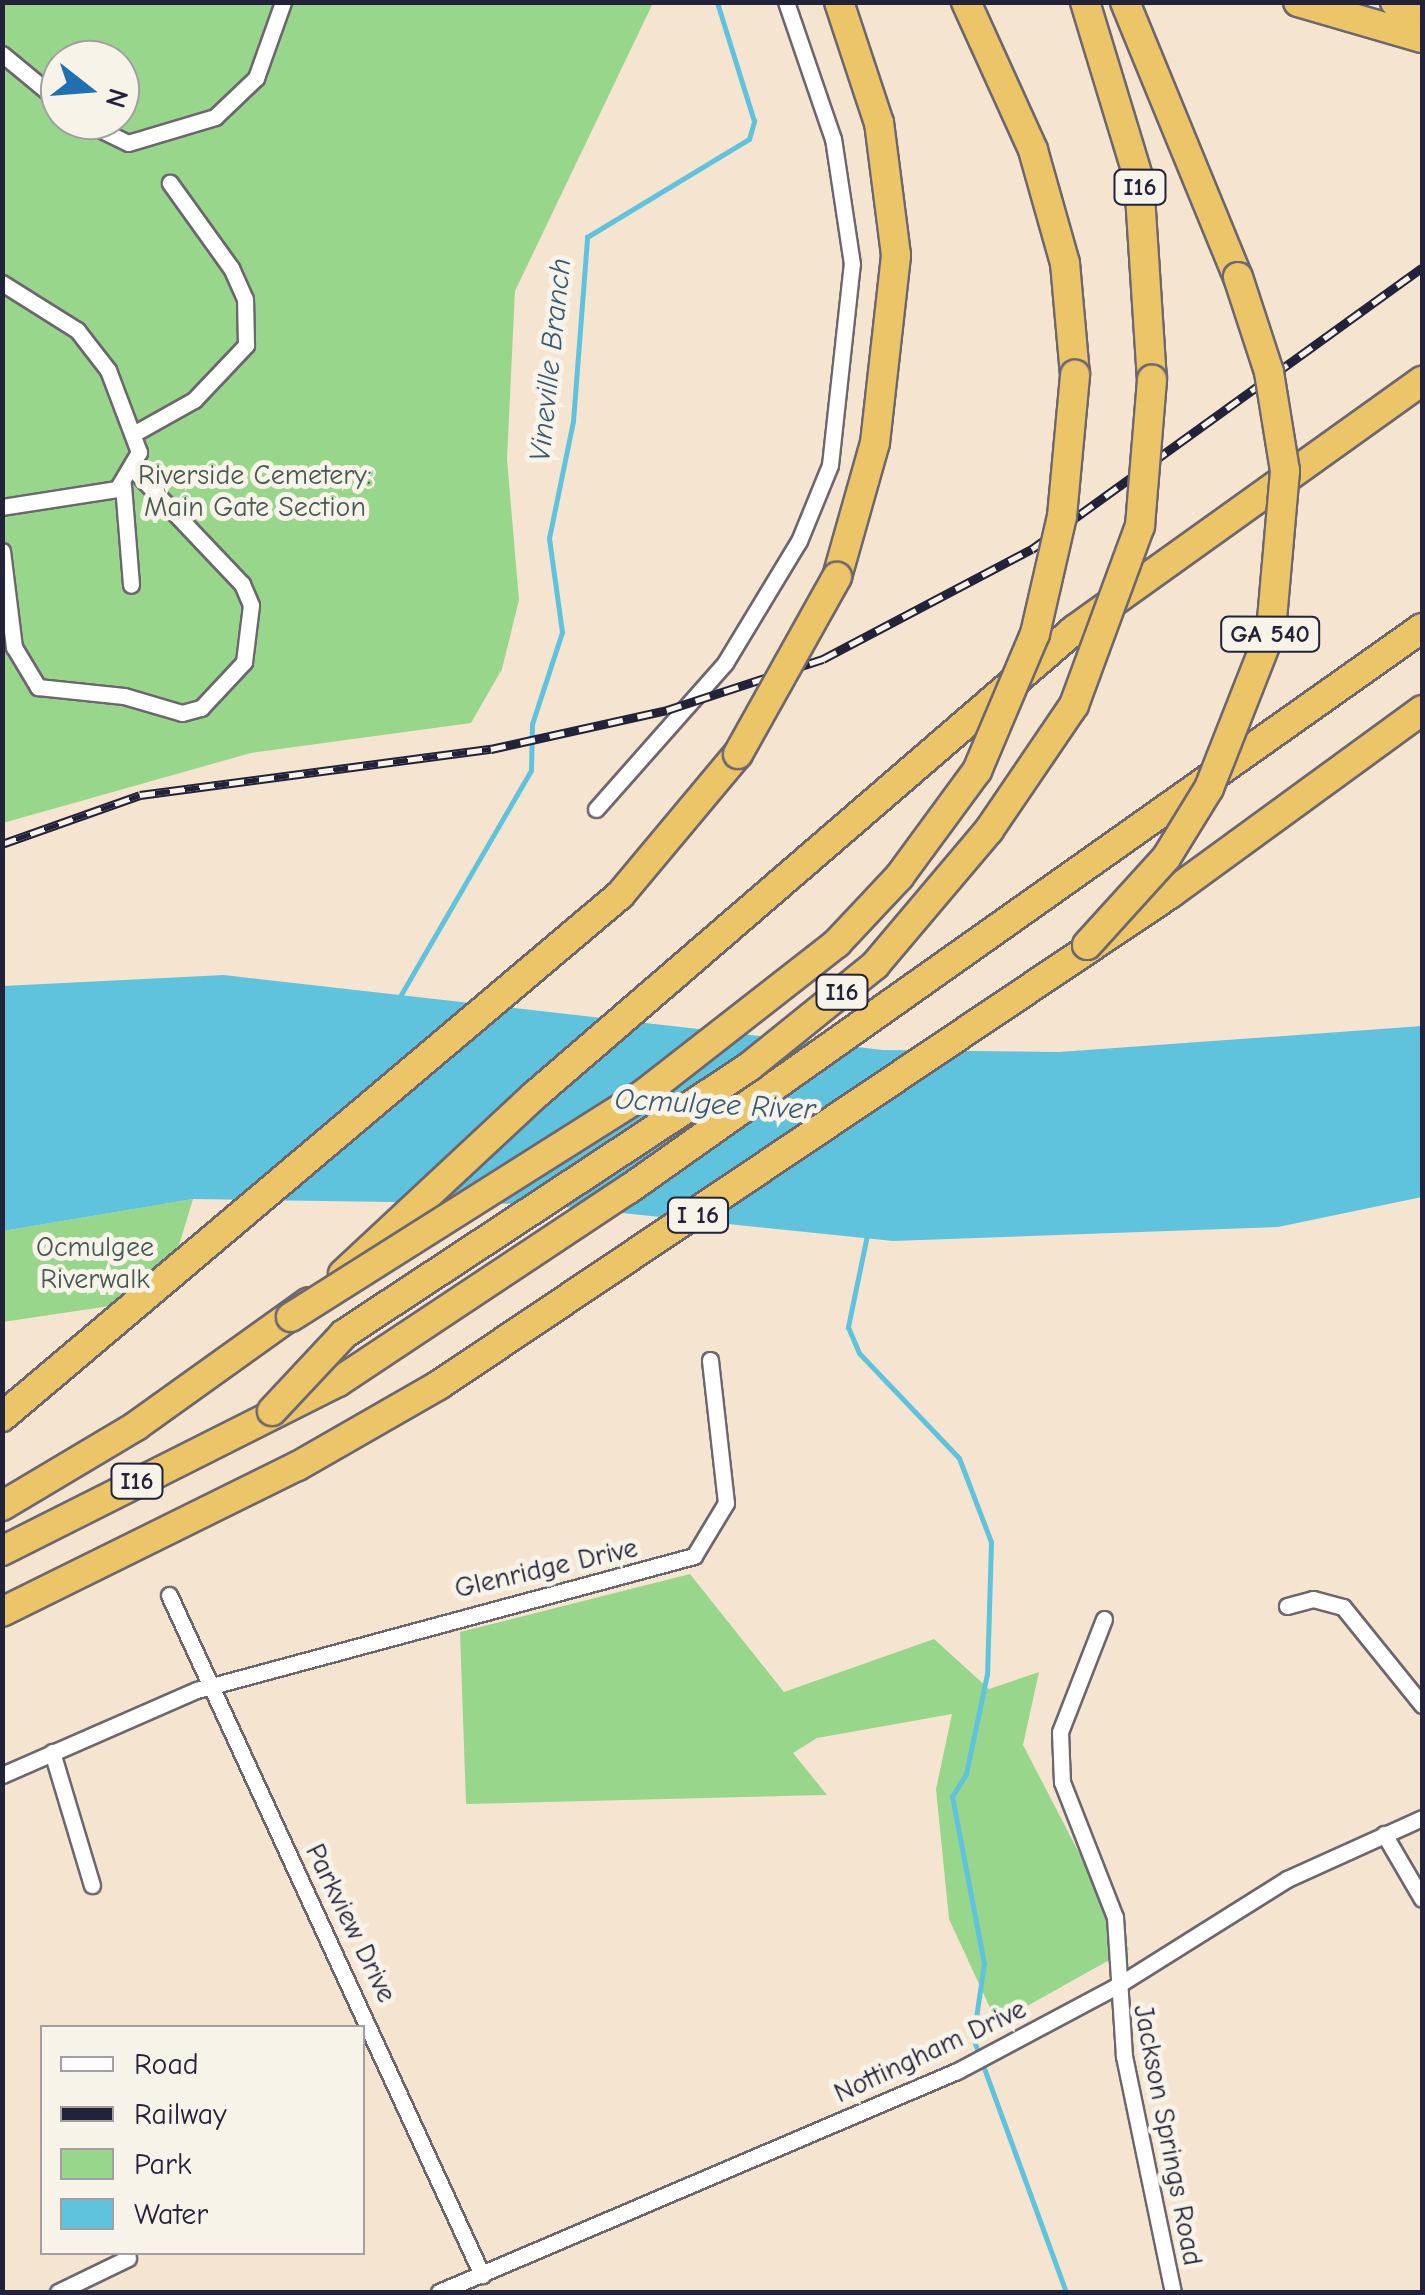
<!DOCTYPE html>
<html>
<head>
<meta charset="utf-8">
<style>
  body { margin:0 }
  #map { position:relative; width:1425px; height:2295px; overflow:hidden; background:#f5e5d0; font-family:"Comic Neue",sans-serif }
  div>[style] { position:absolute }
  .green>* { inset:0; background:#98d68b }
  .water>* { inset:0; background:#5fc3dd }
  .stream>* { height:5px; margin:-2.5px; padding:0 2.5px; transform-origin:2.5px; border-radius:2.5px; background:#5fc3dd }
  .roads { filter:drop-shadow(2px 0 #6c666f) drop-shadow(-2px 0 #6c666f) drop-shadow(0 2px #6c666f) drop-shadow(0 -2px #6c666f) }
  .minor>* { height:15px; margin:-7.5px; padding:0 7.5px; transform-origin:7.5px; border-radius:7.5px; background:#fff }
  .motorway>* { height:28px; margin:-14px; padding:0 14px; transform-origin:14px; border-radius:14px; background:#edc569 }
  .rail>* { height:9px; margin-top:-4.5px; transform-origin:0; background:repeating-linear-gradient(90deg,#f7f3e8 0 15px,#22223b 0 30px); box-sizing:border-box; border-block:2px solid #22223b }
  .bridges { filter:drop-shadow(2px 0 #6c666f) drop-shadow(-2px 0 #6c666f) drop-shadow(0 2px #6c666f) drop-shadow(0 -2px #6c666f) }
  .motorway-bridge>* { height:28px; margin:-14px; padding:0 14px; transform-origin:14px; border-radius:14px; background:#edc569 }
  span { translate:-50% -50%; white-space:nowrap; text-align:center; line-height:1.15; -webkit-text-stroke:10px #f7f3e8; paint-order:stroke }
  .shield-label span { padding:2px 8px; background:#f7f3e8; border:2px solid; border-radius:8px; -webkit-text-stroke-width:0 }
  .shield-label { font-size:25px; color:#22223b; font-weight:700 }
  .park-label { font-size:28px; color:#455853 }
  .street-label { font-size:28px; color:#22223b }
  .water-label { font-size:30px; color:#375a74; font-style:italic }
  .frame { position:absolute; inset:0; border:5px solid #22223b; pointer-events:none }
  .legend { position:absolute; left:40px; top:2025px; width:325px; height:230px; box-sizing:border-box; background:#f7f3e8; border:2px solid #a29fa3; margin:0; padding:12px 18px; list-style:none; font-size:30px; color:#22223b }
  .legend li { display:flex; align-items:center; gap:20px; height:50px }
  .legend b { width:50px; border:2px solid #a29fa3 }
  .north { position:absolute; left:40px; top:40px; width:100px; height:100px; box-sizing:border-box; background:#f7f3e8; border:2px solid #a29fa3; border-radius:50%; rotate:107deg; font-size:28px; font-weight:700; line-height:40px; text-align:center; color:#22223b }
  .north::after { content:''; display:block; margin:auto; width:35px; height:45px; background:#1f6fb2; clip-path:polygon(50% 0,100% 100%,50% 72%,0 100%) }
</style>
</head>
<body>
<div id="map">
  <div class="green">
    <i style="clip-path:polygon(evenodd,3px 3px,653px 3px,515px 291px,507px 459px,519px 600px,502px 669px,471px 723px,251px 753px,3px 823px,3px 3px,60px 60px,120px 60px,120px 120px,60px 120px,60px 60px)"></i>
    <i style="clip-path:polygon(193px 1199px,163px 1298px,3px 1322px,3px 1231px)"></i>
    <i style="clip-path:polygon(690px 1574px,784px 1692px,934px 1639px,989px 1689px,1039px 1672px,1023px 1745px,1129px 1949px,997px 2023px,949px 1919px,936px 1789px,952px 1714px,817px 1738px,793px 1753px,827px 1795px,466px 1804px,460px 1632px)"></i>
  </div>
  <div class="water">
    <i style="clip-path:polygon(224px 975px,883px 1050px,1059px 1052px,1422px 1026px,1422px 1197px,1278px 1227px,893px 1241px,535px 1204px,193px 1199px,3px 1231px,3px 986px)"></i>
  </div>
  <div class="stream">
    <i style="left:399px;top:998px;width:263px;rotate:-59.9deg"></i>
    <i style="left:531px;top:770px;width:46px;rotate:-88.8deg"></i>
    <i style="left:532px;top:724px;width:97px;rotate:-71.9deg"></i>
    <i style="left:562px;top:632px;width:95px;rotate:-97.9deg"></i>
    <i style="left:549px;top:538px;width:119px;rotate:-78.4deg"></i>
    <i style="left:573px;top:421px;width:185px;rotate:-85.6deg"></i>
    <i style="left:587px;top:237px;width:189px;rotate:-31.2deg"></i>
    <i style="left:749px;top:139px;width:19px;rotate:-74deg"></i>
    <i style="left:754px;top:121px;width:125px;rotate:-107.3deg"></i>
    <i style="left:867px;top:1235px;width:94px;rotate:101.7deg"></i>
    <i style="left:848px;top:1327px;width:28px;rotate:67deg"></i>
    <i style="left:859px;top:1353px;width:145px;rotate:46.4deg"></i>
    <i style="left:959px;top:1458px;width:90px;rotate:69.1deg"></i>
    <i style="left:991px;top:1542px;width:132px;rotate:91.7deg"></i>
    <i style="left:987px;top:1674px;width:102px;rotate:101.9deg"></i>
    <i style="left:966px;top:1774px;width:26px;rotate:122deg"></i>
    <i style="left:952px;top:1796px;width:170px;rotate:79.2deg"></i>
    <i style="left:984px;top:1963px;width:76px;rotate:98.3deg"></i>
    <i style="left:973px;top:2038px;width:270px;rotate:69.9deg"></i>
  </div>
  <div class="roads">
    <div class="minor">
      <i style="left:2px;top:54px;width:75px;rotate:39.6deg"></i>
      <i style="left:81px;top:120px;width:52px;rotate:26.1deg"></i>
      <i style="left:128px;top:143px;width:91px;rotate:-16.6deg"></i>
      <i style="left:215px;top:117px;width:57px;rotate:-43.6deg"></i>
      <i style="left:256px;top:78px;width:81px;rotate:-70.4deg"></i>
      <i style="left:2px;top:283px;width:89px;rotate:32.1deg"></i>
      <i style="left:77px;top:330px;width:51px;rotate:52.2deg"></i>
      <i style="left:108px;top:370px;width:88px;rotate:69.3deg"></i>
      <i style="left:139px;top:452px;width:43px;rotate:120.7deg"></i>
      <i style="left:117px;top:489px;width:116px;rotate:171.1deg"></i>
      <i style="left:135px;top:433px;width:68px;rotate:-29.2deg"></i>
      <i style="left:194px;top:400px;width:76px;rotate:-46.6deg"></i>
      <i style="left:246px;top:345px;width:46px;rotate:-91.2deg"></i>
      <i style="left:245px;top:299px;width:34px;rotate:-114deg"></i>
      <i style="left:231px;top:268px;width:105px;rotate:-125.7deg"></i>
      <i style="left:123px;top:485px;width:100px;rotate:85.4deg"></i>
      <i style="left:2px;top:551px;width:97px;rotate:82.9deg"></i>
      <i style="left:14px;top:647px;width:47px;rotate:59deg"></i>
      <i style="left:38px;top:687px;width:86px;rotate:6deg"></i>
      <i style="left:124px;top:696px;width:60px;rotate:16.3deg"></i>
      <i style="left:182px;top:713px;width:20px;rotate:-15deg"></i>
      <i style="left:201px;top:708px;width:63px;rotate:-46.9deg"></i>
      <i style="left:244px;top:662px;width:57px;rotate:-83deg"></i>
      <i style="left:251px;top:605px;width:23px;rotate:-113deg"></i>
      <i style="left:242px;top:584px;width:157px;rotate:-133.5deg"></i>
      <i style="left:596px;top:809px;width:195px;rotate:-48.5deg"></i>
      <i style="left:725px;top:663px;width:143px;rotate:-58.8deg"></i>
      <i style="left:799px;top:541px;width:82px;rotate:-67.8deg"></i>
      <i style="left:830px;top:465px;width:202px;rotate:-83.8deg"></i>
      <i style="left:852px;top:264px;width:126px;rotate:-98.6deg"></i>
      <i style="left:833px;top:139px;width:145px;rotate:-108.9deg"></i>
      <i style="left:169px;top:1595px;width:749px;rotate:65.28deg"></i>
      <i style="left:1287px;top:1606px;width:27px;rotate:-15deg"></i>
      <i style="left:1313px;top:1599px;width:31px;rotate:15deg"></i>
      <i style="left:1343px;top:1607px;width:126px;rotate:51.1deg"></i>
      <i style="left:1104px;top:1619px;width:121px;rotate:111.3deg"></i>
      <i style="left:1060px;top:1732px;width:50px;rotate:87.7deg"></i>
      <i style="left:1062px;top:1782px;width:145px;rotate:68.6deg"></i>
      <i style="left:1115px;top:1917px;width:139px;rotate:86.3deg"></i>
      <i style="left:1124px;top:2056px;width:241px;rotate:78.3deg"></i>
      <i style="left:52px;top:1752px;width:139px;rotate:73.3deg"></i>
      <i style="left:2px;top:1775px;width:213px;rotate:-23.6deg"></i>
      <i style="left:197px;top:1690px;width:515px;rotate:-15.09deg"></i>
      <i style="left:694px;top:1556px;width:62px;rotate:-58.9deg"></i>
      <i style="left:726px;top:1503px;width:144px;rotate:-96.4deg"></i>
      <i style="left:1384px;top:1834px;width:75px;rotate:59.7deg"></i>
      <i style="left:58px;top:2292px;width:78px;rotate:-25.9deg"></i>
      <i style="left:439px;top:2292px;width:563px;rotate:-23.11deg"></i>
      <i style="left:957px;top:2071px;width:179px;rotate:-28deg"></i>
      <i style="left:1115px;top:1987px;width:203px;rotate:-32.1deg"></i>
      <i style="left:1287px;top:1879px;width:148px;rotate:-24.3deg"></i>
    </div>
    <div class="motorway">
      <i style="left:966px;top:2px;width:162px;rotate:65.6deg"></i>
      <i style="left:1033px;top:150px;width:117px;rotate:74.2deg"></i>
      <i style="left:1065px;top:263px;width:112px;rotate:84.9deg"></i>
      <i style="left:1085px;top:2px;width:186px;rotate:73.1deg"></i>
      <i style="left:1139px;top:180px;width:199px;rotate:86.3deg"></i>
      <i style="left:1125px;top:2px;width:297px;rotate:67.7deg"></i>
      <i style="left:1298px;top:2px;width:129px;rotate:16.2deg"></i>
      <i style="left:1395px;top:2px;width:28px;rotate:15deg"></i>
      <i style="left:837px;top:577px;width:139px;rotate:-74.2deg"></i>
      <i style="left:875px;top:443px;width:189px;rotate:-83.6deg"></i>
      <i style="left:896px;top:255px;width:133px;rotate:-97.3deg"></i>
      <i style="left:879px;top:123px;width:127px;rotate:-108.3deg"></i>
      <i style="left:343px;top:1274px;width:262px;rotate:-43deg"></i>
      <i style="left:535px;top:1095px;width:712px;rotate:-40.78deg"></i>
      <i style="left:1074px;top:630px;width:428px;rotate:-35.6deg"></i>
      <i style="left:2px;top:1417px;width:809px;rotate:-40.19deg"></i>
      <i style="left:620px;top:895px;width:184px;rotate:-50.1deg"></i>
      <i style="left:2px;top:1506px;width:156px;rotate:-30.8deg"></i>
      <i style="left:136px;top:1426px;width:213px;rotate:-35.6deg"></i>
      <i style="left:2px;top:1551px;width:376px;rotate:-26.7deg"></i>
      <i style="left:338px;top:1382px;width:349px;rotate:-33.6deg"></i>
      <i style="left:629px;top:1189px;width:971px;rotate:-35.28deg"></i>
      <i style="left:2px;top:1612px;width:330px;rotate:-26.3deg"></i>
      <i style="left:298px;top:1466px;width:163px;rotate:-29.9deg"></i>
      <i style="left:439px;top:1385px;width:881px;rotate:-33.89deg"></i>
      <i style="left:1170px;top:894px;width:312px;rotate:-36.1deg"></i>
    </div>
  </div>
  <div class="rail">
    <i style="left:2px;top:844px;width:146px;rotate:-19.5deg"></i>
    <i style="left:140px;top:795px;width:354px;rotate:-7.5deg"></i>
    <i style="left:491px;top:749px;width:180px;rotate:-12.5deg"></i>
    <i style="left:667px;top:710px;width:164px;rotate:-18.1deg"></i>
    <i style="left:823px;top:659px;width:236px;rotate:-27.8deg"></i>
    <i style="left:1032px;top:549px;width:481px;rotate:-35.8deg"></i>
  </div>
  <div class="bridges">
    <div class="motorway-bridge">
      <i style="left:738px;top:754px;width:203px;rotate:-60.8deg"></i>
      <i style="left:1087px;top:945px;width:118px;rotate:-47.8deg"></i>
      <i style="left:1166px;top:858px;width:82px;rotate:-58.4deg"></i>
      <i style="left:1209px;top:788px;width:169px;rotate:-68.5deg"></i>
      <i style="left:1271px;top:631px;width:161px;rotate:-85deg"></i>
      <i style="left:1285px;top:471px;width:100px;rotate:-99.2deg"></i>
      <i style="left:1269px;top:372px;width:100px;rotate:-108.1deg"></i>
      <i style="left:291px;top:1317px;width:419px;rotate:-32.3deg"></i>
      <i style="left:645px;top:1093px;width:244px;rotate:-38deg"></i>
      <i style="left:837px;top:943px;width:91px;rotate:-46.8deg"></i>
      <i style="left:899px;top:877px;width:132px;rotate:-53.7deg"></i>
      <i style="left:977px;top:771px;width:149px;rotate:-67.1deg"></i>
      <i style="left:1035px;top:634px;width:121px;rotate:-77.1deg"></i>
      <i style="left:1062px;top:516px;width:142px;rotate:-84.7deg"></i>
      <i style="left:272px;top:1411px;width:105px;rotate:-46.9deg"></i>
      <i style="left:344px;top:1334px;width:486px;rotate:-33.4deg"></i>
      <i style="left:750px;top:1066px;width:161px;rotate:-38.9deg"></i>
      <i style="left:875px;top:965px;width:177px;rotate:-49.8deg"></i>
      <i style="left:989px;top:830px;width:151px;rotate:-55.8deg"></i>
      <i style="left:1074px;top:705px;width:191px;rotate:-69.8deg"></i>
      <i style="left:1140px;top:526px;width:147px;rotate:-85.3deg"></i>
    </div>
  </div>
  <div class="shield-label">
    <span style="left:1140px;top:187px">I16</span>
    <span style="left:1270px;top:634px">GA 540</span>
    <span style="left:842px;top:992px">I16</span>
    <span style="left:698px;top:1215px">I 16</span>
    <span style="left:137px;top:1481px">I16</span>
  </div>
  <div class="park-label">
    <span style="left:255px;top:491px">Riverside Cemetery:<br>Main Gate Section</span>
    <span style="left:95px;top:1263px">Ocmulgee<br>Riverwalk</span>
  </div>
  <div class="street-label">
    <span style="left:546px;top:1568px;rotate:-13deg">Glenridge Drive</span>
    <span style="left:351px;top:1923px;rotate:64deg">Parkview Drive</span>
    <span style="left:930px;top:2051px;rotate:-25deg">Nottingham Drive</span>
    <span style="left:1168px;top:2135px;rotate:79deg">Jackson Springs Road</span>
  </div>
  <div class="water-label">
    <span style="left:551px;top:360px;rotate:-84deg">Vineville Branch</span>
    <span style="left:715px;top:1105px;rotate:3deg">Ocmulgee River</span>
  </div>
  <div class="frame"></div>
  <ul class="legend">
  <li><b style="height:12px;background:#fff"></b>Road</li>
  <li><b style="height:12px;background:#22223b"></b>Railway</li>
  <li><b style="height:28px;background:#98d68b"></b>Park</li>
  <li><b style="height:28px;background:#5fc3dd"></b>Water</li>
  </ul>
  <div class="north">N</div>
</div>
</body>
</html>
